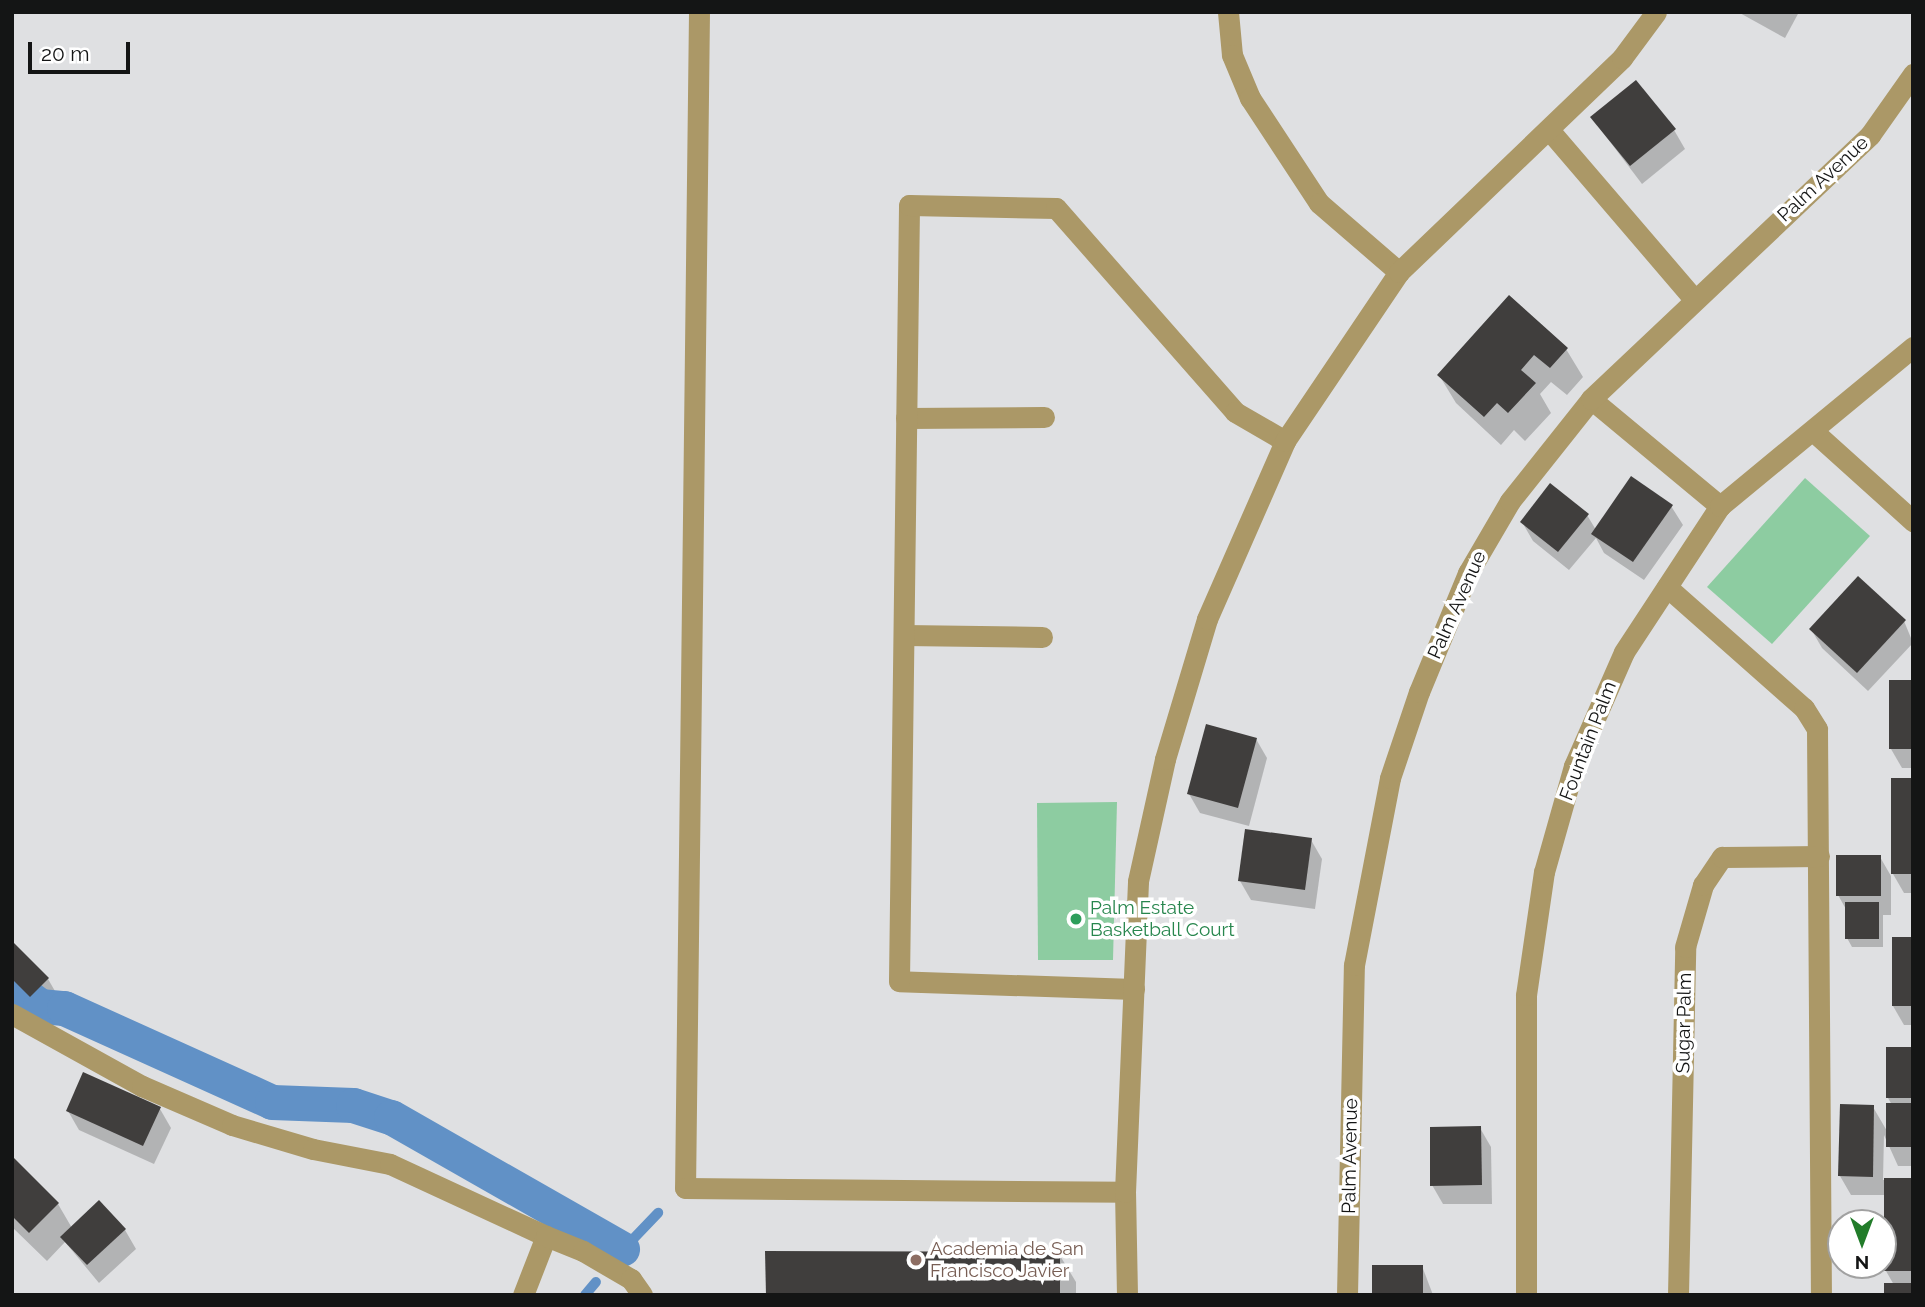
<!DOCTYPE html>
<html>
<head>
<meta charset="utf-8">
<style>
  body { margin:0 }
  #map { position:relative; width:1925px; height:1307px; overflow:hidden; background:#dfe0e2; font-family:Raleway,sans-serif }
  div>[style] { position:absolute }
  .green>* { inset:0; background:#8dcca1 }
  .shadow>* { inset:0; background:#0003 }
  .stream>* { height:10px; margin:-5px; padding:0 5px; transform-origin:5px; border-radius:5px; background:#6191c6 }
  .canal>* { height:35px; margin:-17.5px; padding:0 17.5px; transform-origin:17.5px; border-radius:17.5px; background:#6191c6 }
  .building>* { inset:0; background:#403e3d }
  .street>* { height:21px; margin:-10.5px; padding:0 10.5px; transform-origin:10.5px; border-radius:10.5px; background:#ab9867 }
  .dots>* { width:19px; height:19px; translate:-50% -50%; box-sizing:border-box; border:4px solid #fff; border-radius:50% }
  span { translate:-50% -50%; white-space:nowrap; text-align:center; line-height:1.15; -webkit-text-stroke:7px #fff; paint-order:stroke }
  .street-label { font-size:19px; color:#141515 }
  .leisure-label { font-size:19px; color:#27864d }
  .left { translate:0 -50%; text-align:left }
  .education-label { font-size:19px; color:#785e54 }
  .frame { position:absolute; inset:0; border:14px solid #141515; pointer-events:none }
  .north { position:absolute; left:1827px; top:1209px; width:70px; height:70px; box-sizing:border-box; background:#fff; border:2px solid #a1a1a1; border-radius:50%; rotate:180deg; font-size:19px; font-weight:700; line-height:28px; text-align:center; color:#141515 }
  .north::after { content:''; display:block; margin:auto; width:24px; height:32px; background:#227c2a; clip-path:polygon(50% 0,100% 100%,50% 72%,0 100%) }
  .scale { position:absolute; left:28px; top:42px; width:102px; height:32px; box-sizing:border-box; border:4px solid #141515; border-top:0; padding-left:9px; font-size:21px; line-height:24px; white-space:nowrap; color:#141515; -webkit-text-stroke:5px #fff; paint-order:stroke }
</style>
</head>
<body>
<div id="map">
  <div class="green">
    <i style="clip-path:polygon(1805px 478px,1870px 536px,1772px 644px,1707px 587px)"></i>
    <i style="clip-path:polygon(1117px 802px,1113px 960px,1038px 960px,1037px 803px)"></i>
  </div>
  <div class="shadow">
    <i style="clip-path:polygon(1738px 12px,1799px 12px,1785px 38px)"></i>
    <i style="clip-path:polygon(1592px 118px,1674px 130px,1685px 149px,1642px 184px)"></i>
    <i style="clip-path:polygon(1509px 298px,1566px 349px,1583px 377px,1567px 395px,1551px 382px,1540px 394px,1551px 413px,1525px 441px,1514px 430px,1501px 445px,1456px 403px,1439px 375px)"></i>
    <i style="clip-path:polygon(1671px 506px,1683px 525px,1644px 580px,1604px 553px,1596px 538px,1569px 570px,1533px 541px,1522px 522px,1587px 515px,1596px 530px)"></i>
    <i style="clip-path:polygon(1904px 621px,1913px 643px,1868px 691px,1822px 648px,1811px 629px)"></i>
    <i style="clip-path:polygon(1913px 682px,1913px 768px,1902px 768px,1891px 749px)"></i>
    <i style="clip-path:polygon(1256px 739px,1267px 758px,1249px 826px,1200px 813px,1189px 794px)"></i>
    <i style="clip-path:polygon(1913px 779px,1913px 893px,1904px 893px,1893px 874px)"></i>
    <i style="clip-path:polygon(1311px 840px,1322px 859px,1315px 909px,1251px 900px,1240px 881px)"></i>
    <i style="clip-path:polygon(1880px 857px,1891px 876px,1891px 915px,1883px 915px,1883px 947px,1852px 947px,1847px 938px,1847px 911px,1838px 895px)"></i>
    <i style="clip-path:polygon(1913px 939px,1913px 1025px,1904px 1025px,1893px 1006px)"></i>
    <i style="clip-path:polygon(12px 944px,48px 979px,59px 998px,42px 1015px,12px 985px)"></i>
    <i style="clip-path:polygon(1913px 1049px,1913px 1166px,1898px 1166px,1884px 1135px,1883px 1180px,1913px 1180px,1913px 1295px,1894px 1285px,1886px 1271px,1886px 1195px,1851px 1195px,1840px 1176px,1873px 1107px,1887px 1131px,1892px 1105px,1888px 1098px)"></i>
    <i style="clip-path:polygon(160px 1109px,171px 1128px,154px 1164px,79px 1130px,68px 1111px)"></i>
    <i style="clip-path:polygon(1480px 1128px,1491px 1147px,1492px 1204px,1443px 1204px,1432px 1185px)"></i>
    <i style="clip-path:polygon(12px 1159px,58px 1204px,72px 1228px,125px 1230px,136px 1249px,99px 1283px,65px 1242px,47px 1261px,12px 1227px)"></i>
    <i style="clip-path:polygon(1059px 1254px,1076px 1282px,1076px 1295px,768px 1295px)"></i>
    <i style="clip-path:polygon(1422px 1266px,1433px 1295px,1374px 1295px)"></i>
  </div>
  <div class="stream">
    <i style="left:614px;top:1259px;width:64px;rotate:-46.3deg"></i>
    <i style="left:585px;top:1295px;width:17px;rotate:-50deg"></i>
  </div>
  <div class="canal">
    <i style="left:12px;top:985px;width:35px;rotate:37deg"></i>
    <i style="left:40px;top:1006px;width:24px;rotate:5deg"></i>
    <i style="left:64px;top:1008px;width:228px;rotate:24.3deg"></i>
    <i style="left:272px;top:1102px;width:81px;rotate:2.1deg"></i>
    <i style="left:353px;top:1105px;width:40px;rotate:18deg"></i>
    <i style="left:391px;top:1117px;width:266px;rotate:29.7deg"></i>
  </div>
  <div class="building">
    <i style="clip-path:polygon(1636px 80px,1676px 129px,1630px 166px,1590px 117px)"></i>
    <i style="clip-path:polygon(1509px 295px,1568px 348px,1550px 368px,1534px 355px,1521px 370px,1536px 383px,1508px 413px,1497px 403px,1484px 417px,1437px 375px)"></i>
    <i style="clip-path:polygon(1631px 476px,1673px 505px,1633px 562px,1591px 534px)"></i>
    <i style="clip-path:polygon(1550px 483px,1589px 514px,1558px 552px,1520px 522px)"></i>
    <i style="clip-path:polygon(1858px 576px,1906px 620px,1857px 673px,1809px 629px)"></i>
    <i style="clip-path:polygon(1889px 680px,1913px 680px,1913px 749px,1889px 749px)"></i>
    <i style="clip-path:polygon(1206px 724px,1257px 738px,1238px 808px,1187px 794px)"></i>
    <i style="clip-path:polygon(1891px 778px,1913px 778px,1913px 874px,1891px 874px)"></i>
    <i style="clip-path:polygon(1245px 829px,1312px 838px,1305px 890px,1238px 881px)"></i>
    <i style="clip-path:polygon(1836px 855px,1881px 855px,1881px 896px,1836px 896px)"></i>
    <i style="clip-path:polygon(1845px 902px,1879px 902px,1879px 939px,1845px 939px)"></i>
    <i style="clip-path:polygon(1892px 937px,1913px 937px,1913px 1006px,1892px 1006px)"></i>
    <i style="clip-path:polygon(12px 941px,49px 978px,30px 997px,12px 979px)"></i>
    <i style="clip-path:polygon(1886px 1047px,1913px 1047px,1913px 1098px,1886px 1098px)"></i>
    <i style="clip-path:polygon(83px 1072px,161px 1107px,143px 1146px,66px 1111px)"></i>
    <i style="clip-path:polygon(1886px 1103px,1913px 1103px,1913px 1147px,1886px 1147px)"></i>
    <i style="clip-path:polygon(1840px 1104px,1874px 1105px,1873px 1177px,1838px 1176px)"></i>
    <i style="clip-path:polygon(1481px 1126px,1482px 1185px,1430px 1186px,1430px 1127px)"></i>
    <i style="clip-path:polygon(12px 1156px,59px 1203px,29px 1233px,12px 1216px)"></i>
    <i style="clip-path:polygon(1884px 1178px,1913px 1178px,1913px 1271px,1884px 1271px)"></i>
    <i style="clip-path:polygon(99px 1200px,126px 1229px,87px 1265px,60px 1237px)"></i>
    <i style="clip-path:polygon(765px 1251px,1060px 1252px,1060px 1295px,766px 1295px)"></i>
    <i style="clip-path:polygon(1372px 1265px,1423px 1265px,1423px 1295px,1372px 1295px)"></i>
    <i style="clip-path:polygon(1884px 1283px,1913px 1283px,1913px 1295px,1884px 1295px)"></i>
  </div>
  <div class="street">
    <i style="left:699px;top:12px;width:1176px;rotate:90.68deg"></i>
    <i style="left:685px;top:1188px;width:440px;rotate:0.5deg"></i>
    <i style="left:1228px;top:12px;width:43px;rotate:84.7deg"></i>
    <i style="left:1232px;top:55px;width:47px;rotate:67.3deg"></i>
    <i style="left:1250px;top:98px;width:126px;rotate:56.7deg"></i>
    <i style="left:1319px;top:203px;width:106px;rotate:40.8deg"></i>
    <i style="left:1550px;top:131px;width:221px;rotate:49.4deg"></i>
    <i style="left:1591px;top:399px;width:168px;rotate:39.7deg"></i>
    <i style="left:906px;top:418px;width:138px;rotate:-0.4deg"></i>
    <i style="left:1813px;top:431px;width:135px;rotate:42deg"></i>
    <i style="left:1667px;top:587px;width:183px;rotate:41.5deg"></i>
    <i style="left:1804px;top:708px;width:25px;rotate:58deg"></i>
    <i style="left:1817px;top:729px;width:566px;rotate:89.6deg"></i>
    <i style="left:904px;top:635px;width:138px;rotate:0.8deg"></i>
    <i style="left:1134px;top:989px;width:235px;rotate:-178.1deg"></i>
    <i style="left:899px;top:981px;width:776px;rotate:-89.26deg"></i>
    <i style="left:909px;top:205px;width:147px;rotate:1.2deg"></i>
    <i style="left:1056px;top:208px;width:271px;rotate:48.7deg"></i>
    <i style="left:1235px;top:412px;width:58px;rotate:30.1deg"></i>
    <i style="left:12px;top:1014px;width:149px;rotate:29deg"></i>
    <i style="left:142px;top:1086px;width:98px;rotate:23.4deg"></i>
    <i style="left:232px;top:1125px;width:84px;rotate:16.5deg"></i>
    <i style="left:313px;top:1149px;width:78px;rotate:11deg"></i>
    <i style="left:390px;top:1164px;width:172px;rotate:24.8deg"></i>
    <i style="left:546px;top:1236px;width:63px;rotate:111.3deg"></i>
    <i style="left:546px;top:1236px;width:40px;rotate:22deg"></i>
    <i style="left:583px;top:1251px;width:56px;rotate:30.3deg"></i>
    <i style="left:631px;top:1279px;width:19px;rotate:55deg"></i>
    <i style="left:1127px;top:1295px;width:103px;rotate:-91.1deg"></i>
    <i style="left:1125px;top:1192px;width:311px;rotate:-87.6deg"></i>
    <i style="left:1138px;top:881px;width:125px;rotate:-77.5deg"></i>
    <i style="left:1165px;top:759px;width:146px;rotate:-73.3deg"></i>
    <i style="left:1207px;top:619px;width:194px;rotate:-66.3deg"></i>
    <i style="left:1285px;top:441px;width:204px;rotate:-56deg"></i>
    <i style="left:1399px;top:272px;width:309px;rotate:-43.8deg"></i>
    <i style="left:1622px;top:58px;width:57px;rotate:-53.5deg"></i>
    <i style="left:1347px;top:1295px;width:330px;rotate:-88.8deg"></i>
    <i style="left:1354px;top:965px;width:190px;rotate:-79.1deg"></i>
    <i style="left:1390px;top:778px;width:91px;rotate:-71.4deg"></i>
    <i style="left:1419px;top:692px;width:129px;rotate:-67.6deg"></i>
    <i style="left:1468px;top:573px;width:83px;rotate:-59.7deg"></i>
    <i style="left:1510px;top:501px;width:130px;rotate:-51.5deg"></i>
    <i style="left:1591px;top:399px;width:384px;rotate:-43.4deg"></i>
    <i style="left:1870px;top:135px;width:75px;rotate:-54.8deg"></i>
    <i style="left:1526px;top:1295px;width:300px;rotate:-90deg"></i>
    <i style="left:1526px;top:995px;width:124px;rotate:-81.7deg"></i>
    <i style="left:1544px;top:872px;width:110px;rotate:-74.2deg"></i>
    <i style="left:1574px;top:766px;width:124px;rotate:-66.3deg"></i>
    <i style="left:1624px;top:652px;width:175px;rotate:-56.7deg"></i>
    <i style="left:1720px;top:506px;width:250px;rotate:-39.5deg"></i>
    <i style="left:1678px;top:1295px;width:348px;rotate:-88.8deg"></i>
    <i style="left:1685px;top:947px;width:65px;rotate:-73.8deg"></i>
    <i style="left:1703px;top:885px;width:34px;rotate:-56deg"></i>
    <i style="left:1722px;top:857px;width:97px;rotate:-0.6deg"></i>
  </div>
  <div class="dots">
    <i style="left:1076px;top:919px;background:#2e9e5b"></i>
    <i style="left:916px;top:1260px;background:#8d6e63"></i>
  </div>
  <div class="street-label">
    <span style="left:1823px;top:179px;rotate:-43deg">Palm Avenue</span>
    <span style="left:1457px;top:605px;rotate:-66deg">Palm Avenue</span>
    <span style="left:1588px;top:741px;rotate:-69deg">Fountain Palm</span>
    <span style="left:1684px;top:1023px;rotate:-89deg">Sugar Palm</span>
    <span style="left:1350px;top:1156px;rotate:-89deg">Palm Avenue</span>
  </div>
  <div class="leisure-label">
    <span class="left" style="left:1090px;top:919px">Palm Estate<br>Basketball Court</span>
  </div>
  <div class="education-label">
    <span class="left" style="left:930px;top:1260px">Academia de San<br>Francisco Javier</span>
  </div>
  <div class="frame"></div>
  <div class="north">N</div>
  <div class="scale">20 m</div>
</div>
</body>
</html>
